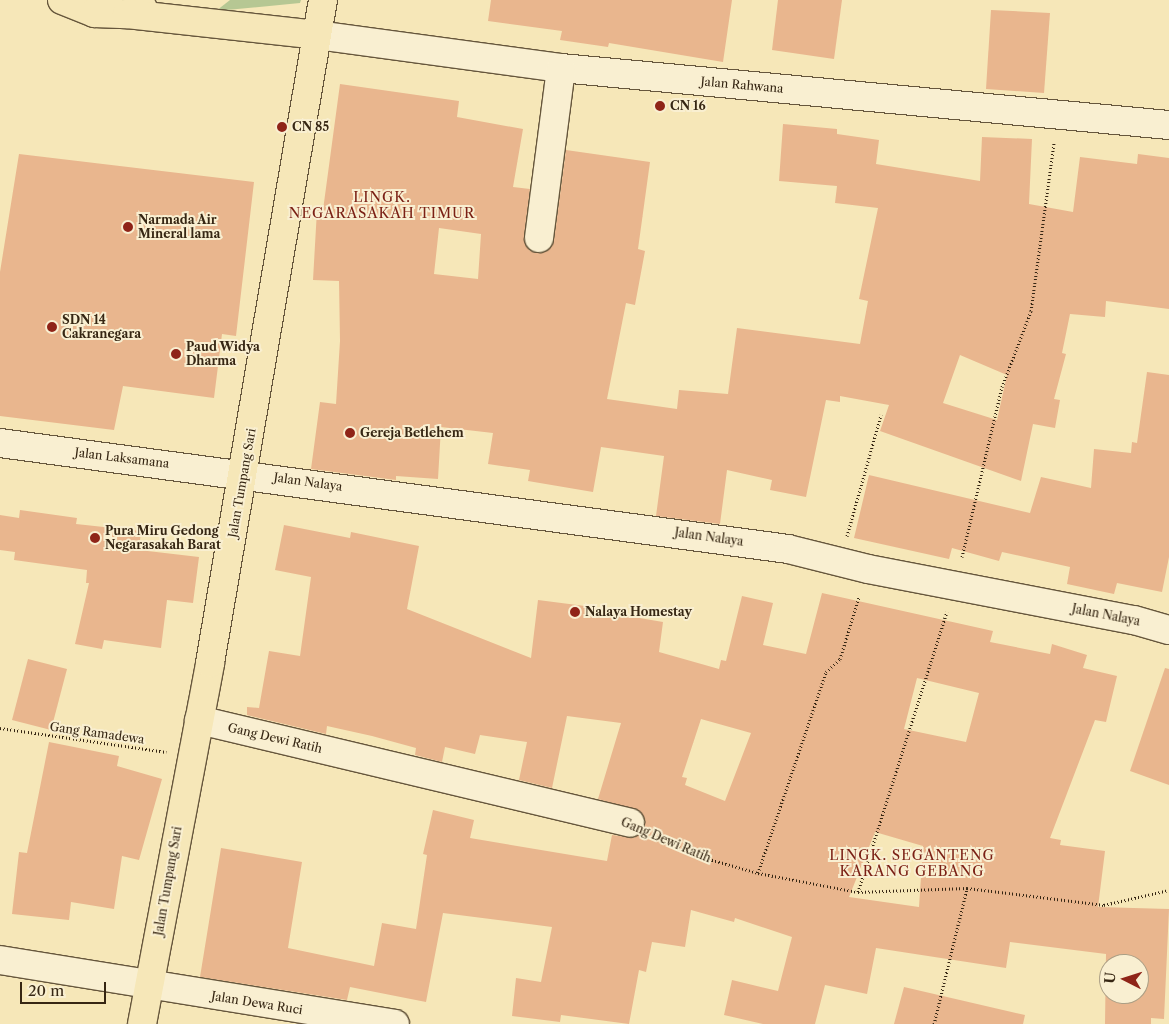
<!DOCTYPE html>
<html>
<head>
<meta charset="utf-8">
<style>
  body { margin:0 }
  #map { position:relative; width:1169px; height:1024px; overflow:hidden; background:#f6e7b8; font-family:"Libre Caslon Text",serif }
  div>[style] { position:absolute }
  .green>* { inset:0; background:#b6c793 }
  .building>* { inset:0; background:#e9b68e }
  .path>* { height:3px; margin-top:-1.5px; transform-origin:0; background:repeating-linear-gradient(90deg,#362613 0 1px,transparent 0 3.5px) }
  .roads { filter:drop-shadow(1px 0 #66563c) drop-shadow(-1px 0 #66563c) drop-shadow(0 1px #66563c) drop-shadow(0 -1px #66563c) }
  .minor>* { height:28px; margin:-14px; padding:0 14px; transform-origin:14px; border-radius:14px; background:#f9efd1 }
  .major>* { height:28px; margin:-14px; padding:0 14px; transform-origin:14px; border-radius:14px; background:#f6e7b8 }
  .dots>* { width:14px; height:14px; translate:-50% -50%; box-sizing:border-box; border:2px solid #f9efd1; border-radius:50% }
  span { translate:-50% -50%; white-space:nowrap; text-align:center; line-height:1.15; -webkit-text-stroke:4px #f9efd1; paint-order:stroke }
  .street-label { font-size:12px; color:#362613 }
  .poi-label { font-size:12px; color:#362613; font-weight:700 }
  .left { translate:0 -50%; text-align:left }
  .neighbourhood-label { font-size:14px; color:#7a1f14; letter-spacing:1px }
  .north { position:absolute; left:1099px; top:954px; width:50px; height:50px; box-sizing:border-box; background:#f9efd1; border:1px solid #ab9f85; border-radius:50%; rotate:275deg; font-size:14px; font-weight:700; line-height:20px; text-align:center; color:#362613 }
  .north::after { content:''; display:block; margin:auto; width:18px; height:22px; background:#8f2418; clip-path:polygon(50% 0,100% 100%,50% 72%,0 100%) }
  .scale { position:absolute; left:20px; top:982px; width:86px; height:22px; box-sizing:border-box; border:2px solid #362613; border-top:0; padding-left:6px; font-size:15px; line-height:18px; white-space:nowrap; color:#362613; -webkit-text-stroke:4px #f9efd1; paint-order:stroke }
</style>
</head>
<body>
<div id="map">
  <div class="green">
    <i style="clip-path:polygon(230px 0,301px 0,300px 3px,216px 11px)"></i>
  </div>
  <div class="building">
    <i style="clip-path:polygon(491px 0,732px 0,723px 62px,609px 43px,608px 47px,560px 40px,562px 31px,488px 21px)"></i>
    <i style="clip-path:polygon(778px 0,842px 0,834px 59px,772px 50px)"></i>
    <i style="clip-path:polygon(991px 10px,1050px 13px,1044px 93px,986px 89px)"></i>
    <i style="clip-path:polygon(evenodd,340px 84px,459px 101px,457px 117px,523px 129px,513px 187px,530px 189px,524px 236px,529px 250px,537px 253px,545px 252px,554px 240px,566px 150px,650px 162px,638px 249px,645px 251px,635px 305px,626px 303px,607px 399px,677px 409px,679px 390px,728px 394px,737px 328px,860px 344px,868px 301px,859px 299px,878px 208px,835px 203px,837px 186px,779px 181px,783px 124px,837px 129px,837px 134px,879px 140px,876px 164px,980px 181px,982px 137px,1032px 139px,1029px 204px,1073px 212px,1080px 157px,1137px 164px,1138px 154px,1169px 158px,1169px 309px,1106px 301px,1105px 317px,1070px 314px,1062px 353px,1066px 354px,1054px 399px,1060px 400px,1055px 428px,1033px 424px,1021px 481px,880px 431px,889px 405px,840px 396px,840px 402px,826px 400px,806px 497px,770px 490px,772px 480px,727px 470px,720px 524px,656px 516px,664px 456px,601px 447px,593px 492px,528px 481px,530px 470px,488px 464px,493px 433px,441px 427px,438px 479px,396px 476px,396px 480px,311px 469px,320px 402px,336px 404px,340px 341px,339px 281px,313px 280px,317px 210px,323px 210px,340px 84px,439px 228px,481px 234px,478px 279px,434px 274px,439px 228px,340px 84px,960px 355px,1007px 375px,997px 420px,943px 403px,960px 355px)"></i>
    <i style="clip-path:polygon(19px 154px,254px 182px,236px 336px,222px 334px,214px 398px,123px 386px,114px 430px,0 416px,0 272px)"></i>
    <i style="clip-path:polygon(1147px 372px,1169px 375px,1169px 557px,1162px 592px,1117px 583px,1114px 594px,1067px 584px,1070px 567px,1002px 552px,999px 561px,952px 548px,949px 559px,854px 538px,869px 475px,1030px 513px,1041px 477px,1091px 488px,1094px 449px,1131px 453px,1132px 442px,1137px 443px)"></i>
    <i style="clip-path:polygon(20px 510px,77px 518px,76px 524px,141px 531px,139px 550px,199px 557px,193px 603px,167px 600px,161px 648px,104px 640px,102px 649px,75px 644px,89px 583px,86px 583px,87px 570px,14px 560px,15px 552px,0 550px,0 515px,19px 518px)"></i>
    <i style="clip-path:polygon(evenodd,284px 525px,350px 538px,351px 532px,419px 546px,407px 609px,531px 658px,538px 600px,616px 610px,616px 614px,663px 622px,659px 652px,719px 669px,721px 660px,726px 661px,742px 596px,773px 603px,763px 645px,806px 654px,822px 593px,993px 631px,990px 642px,1050px 654px,1052px 644px,1087px 655px,1083px 668px,1117px 676px,1106px 722px,1095px 720px,1050px 838px,1061px 840px,1060px 845px,1105px 851px,1098px 907px,1169px 909px,1164px 1019px,1151px 1018px,1151px 1024px,1105px 1024px,1106px 954px,1010px 942px,1006px 968px,876px 948px,867px 994px,825px 985px,815px 1024px,763px 1024px,724px 1015px,732px 980px,778px 991px,792px 937px,735px 918px,734px 922px,691px 910px,685px 947px,652px 942px,646px 972px,639px 970px,629px 1024px,561px 1015px,560px 1022px,512px 1016px,516px 978px,541px 982px,552px 927px,443px 913px,426px 1002px,350px 987px,347px 1000px,200px 977px,221px 848px,302px 862px,288px 948px,374px 966px,382px 923px,416px 929px,427px 855px,423px 854px,433px 810px,474px 820px,470px 838px,607px 861px,612px 835px,634px 838px,645px 826px,640px 811px,598px 799px,621px 723px,567px 716px,552px 788px,519px 780px,527px 742px,480px 735px,475px 754px,445px 747px,442px 762px,415px 755px,416px 748px,372px 736px,327px 726px,326px 734px,247px 715px,247px 707px,259px 708px,269px 651px,300px 656px,311px 577px,275px 570px,284px 525px,917px 678px,979px 693px,966px 742px,904px 729px,917px 678px,284px 525px,701px 719px,751px 733px,725px 801px,685px 785px,687px 778px,682px 777px,701px 719px,284px 525px,875px 832px,923px 846px,919px 907px,849px 897px,875px 832px,284px 525px,1109px 964px,1139px 964px,1139px 994px,1109px 994px,1109px 964px)"></i>
    <i style="clip-path:polygon(28px 659px,67px 669px,51px 730px,12px 720px)"></i>
    <i style="clip-path:polygon(1165px 668px,1169px 669px,1169px 785px,1130px 771px)"></i>
    <i style="clip-path:polygon(49px 742px,119px 756px,117px 766px,162px 779px,139px 860px,122px 856px,114px 909px,71px 902px,69px 920px,12px 914px,19px 852px,27px 853px)"></i>
    <i style="clip-path:polygon(904px 987px,1025px 1015px,1023px 1024px,894px 1024px)"></i>
  </div>
  <div class="path">
    <i style="left:847px;top:536px;width:126px;rotate:-74.3deg"></i>
    <i style="left:962px;top:557px;width:175px;rotate:-76.8deg"></i>
    <i style="left:1002px;top:387px;width:81px;rotate:-69.1deg"></i>
    <i style="left:1031px;top:311px;width:170px;rotate:-82.2deg"></i>
    <i style="left:0;top:728px;width:168px;rotate:8.2deg"></i>
    <i style="left:654px;top:835px;width:46px;rotate:26deg"></i>
    <i style="left:695px;top:855px;width:66px;rotate:15.9deg"></i>
    <i style="left:758px;top:873px;width:102px;rotate:10.8deg"></i>
    <i style="left:858px;top:892px;width:109px;rotate:-2.1deg"></i>
    <i style="left:967px;top:888px;width:138px;rotate:7.1deg"></i>
    <i style="left:1104px;top:905px;width:67px;rotate:-13deg"></i>
    <i style="left:758px;top:873px;width:212px;rotate:-71.3deg"></i>
    <i style="left:826px;top:672px;width:19px;rotate:-43deg"></i>
    <i style="left:840px;top:659px;width:65px;rotate:-73deg"></i>
    <i style="left:858px;top:892px;width:294px;rotate:-72.4deg"></i>
    <i style="left:934px;top:1024px;width:139px;rotate:-76.3deg"></i>
  </div>
  <div class="roads">
    <div class="minor">
      <i style="left:317px;top:35px;width:246px;rotate:7.7deg"></i>
      <i style="left:561px;top:68px;width:611px;rotate:5.36deg"></i>
      <i style="left:539px;top:238px;width:171px;rotate:-82.6deg"></i>
      <i style="left:0;top:443px;width:795px;rotate:7.66deg"></i>
      <i style="left:788px;top:549px;width:82px;rotate:14deg"></i>
      <i style="left:868px;top:569px;width:271px;rotate:10.9deg"></i>
      <i style="left:1134px;top:620px;width:36px;rotate:16deg"></i>
      <i style="left:199px;top:720px;width:443px;rotate:13.4deg"></i>
      <i style="left:0;top:960px;width:400px;rotate:9.2deg"></i>
    </div>
    <div class="major">
      <i style="left:62px;top:0;width:35px;rotate:22deg"></i>
      <i style="left:94px;top:13px;width:33px;rotate:2deg"></i>
      <i style="left:127px;top:14px;width:17px;rotate:-21deg"></i>
      <i style="left:127px;top:14px;width:191px;rotate:6.3deg"></i>
      <i style="left:142px;top:1024px;width:367px;rotate:-79.3deg"></i>
      <i style="left:210px;top:663px;width:673px;rotate:-80.33deg"></i>
    </div>
  </div>
  <div class="dots">
    <i style="left:660px;top:106px;background:#8f2418"></i>
    <i style="left:282px;top:127px;background:#8f2418"></i>
    <i style="left:128px;top:227px;background:#8f2418"></i>
    <i style="left:52px;top:327px;background:#8f2418"></i>
    <i style="left:176px;top:354px;background:#8f2418"></i>
    <i style="left:350px;top:433px;background:#8f2418"></i>
    <i style="left:95px;top:538px;background:#8f2418"></i>
    <i style="left:575px;top:612px;background:#8f2418"></i>
  </div>
  <div class="street-label">
    <span style="left:742px;top:85px;rotate:5deg">Jalan Rahwana</span>
    <span style="left:122px;top:458px;rotate:7deg">Jalan Laksamana</span>
    <span style="left:308px;top:482px;rotate:8deg">Jalan Nalaya</span>
    <span style="left:242px;top:483px;rotate:-80deg">Jalan Tumpang Sari</span>
    <span style="left:709px;top:537px;rotate:8deg">Jalan Nalaya</span>
    <span style="left:1106px;top:615px;rotate:11deg">Jalan Nalaya</span>
    <span style="left:97px;top:733px;rotate:8deg">Gang Ramadewa</span>
    <span style="left:275px;top:738px;rotate:13deg">Gang Dewi Ratih</span>
    <span style="left:666px;top:840px;rotate:23deg">Gang Dewi Ratih</span>
    <span style="left:168px;top:881px;rotate:-80deg">Jalan Tumpang Sari</span>
    <span style="left:257px;top:1003px;rotate:9deg">Jalan Dewa Ruci</span>
  </div>
  <div class="poi-label">
    <span class="left" style="left:670px;top:106px">CN 16</span>
    <span class="left" style="left:292px;top:127px">CN 85</span>
    <span class="left" style="left:138px;top:227px">Narmada Air<br>Mineral lama</span>
    <span class="left" style="left:62px;top:327px">SDN 14<br>Cakranegara</span>
    <span class="left" style="left:186px;top:354px">Paud Widya<br>Dharma</span>
    <span class="left" style="left:360px;top:433px">Gereja Betlehem</span>
    <span class="left" style="left:105px;top:538px">Pura Miru Gedong<br>Negarasakah Barat</span>
    <span class="left" style="left:585px;top:612px">Nalaya Homestay</span>
  </div>
  <div class="neighbourhood-label">
    <span style="left:382px;top:205px">LINGK.<br>NEGARASAKAH TIMUR</span>
    <span style="left:912px;top:863px">LINGK. SEGANTENG<br>KARANG GEBANG</span>
  </div>
  <div class="north">U</div>
  <div class="scale">20 m</div>
</div>
</body>
</html>
